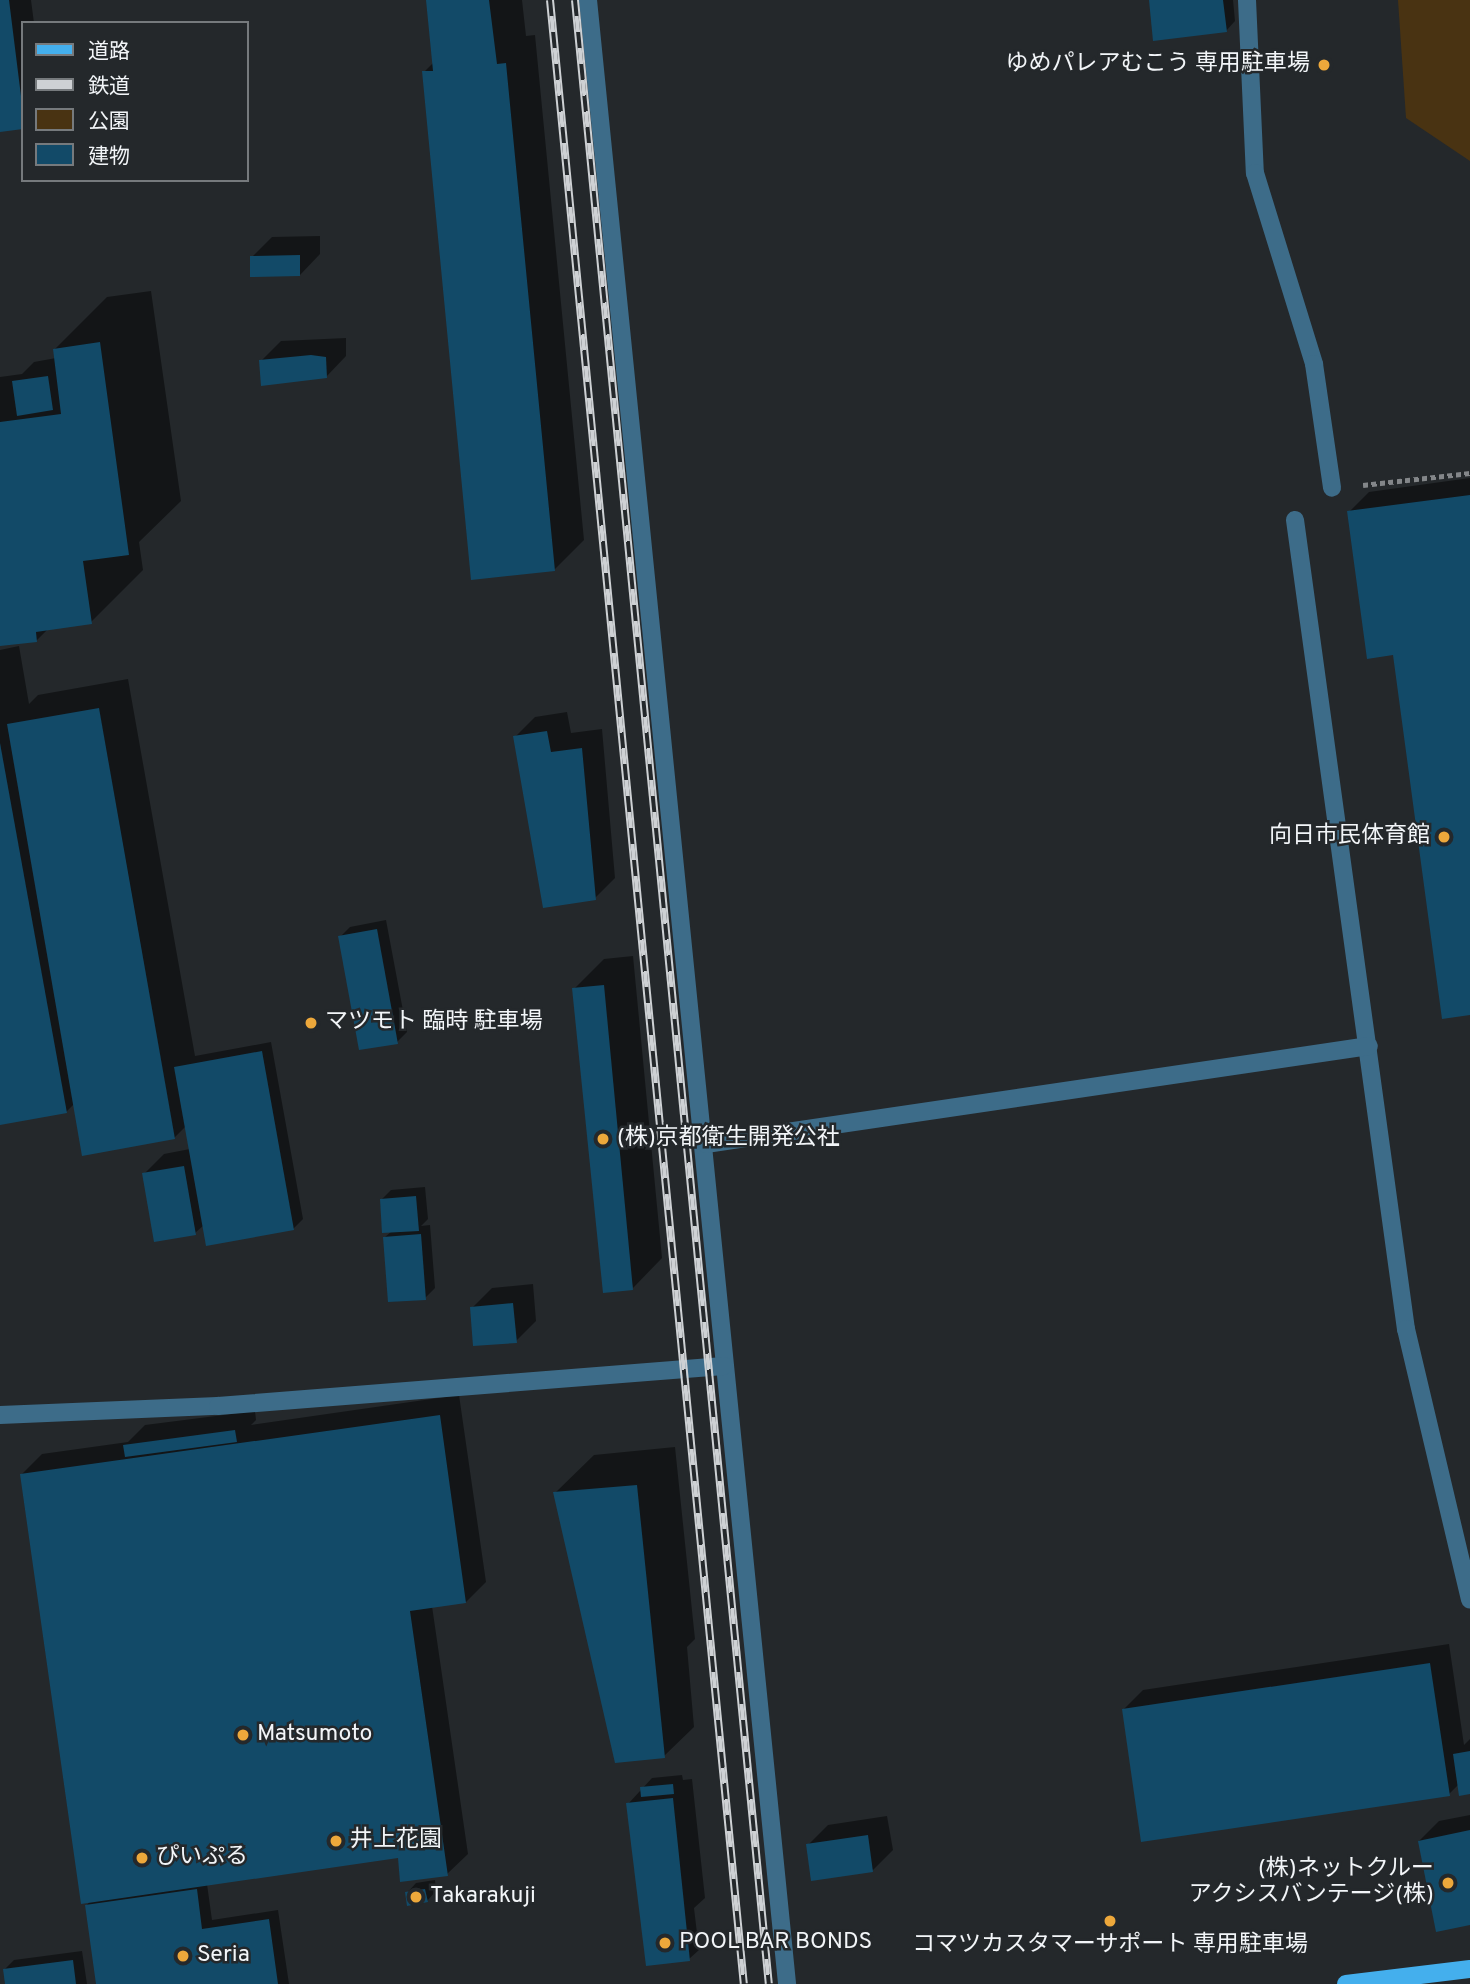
<!DOCTYPE html>
<html>
<head>
<meta charset="utf-8">
<style>
  body { margin:0 }
  #map { position:relative; width:1470px; height:1984px; overflow:hidden; background:#24282b; font-family:Overpass,"Noto Sans JP",sans-serif }
  div>[style] { position:absolute }
  .green>* { inset:0; background:#493312 }
  .shadow>* { inset:0; background:#0007 }
  .building>* { inset:0; background:#124a68 }
  .path>* { height:4.5px; margin-top:-2.25px; transform-origin:0; background:repeating-linear-gradient(90deg,#838689 0 5px,transparent 0 8.5px) }
  .minor>* { height:18px; margin:-9px; padding:0 9px; transform-origin:9px; border-radius:9px; background:#3d6c89 }
  .major>* { height:18px; margin:-9px; padding:0 9px; transform-origin:9px; border-radius:9px; background:#44afed }
  .rail>* { height:8px; margin-top:-4px; transform-origin:0; background:repeating-linear-gradient(90deg,#24282b 0 16px,#ced1d4 0 32px); box-sizing:border-box; border-block:2px solid #ced1d4 }
  .dots>* { width:19px; height:19px; translate:-50% -50%; box-sizing:border-box; border:4px solid #24282b; border-radius:50% }
  span { translate:-50% -50%; white-space:nowrap; text-align:center; line-height:1.15; -webkit-text-stroke:5px #24282b; paint-order:stroke }
  .poi-label { font-size:23px; color:#f2f5f8 }
  .right { translate:-100% -50%; text-align:right }
  .left { translate:0 -50%; text-align:left }
  .legend { position:absolute; left:21px; top:21px; width:228px; height:161px; box-sizing:border-box; background:#24282b; border:2px solid #767a7d; margin:0; padding:9px 12px; list-style:none; font-size:21px; color:#f2f5f8 }
  .legend li { display:flex; align-items:center; gap:14px; height:35px }
  .legend b { width:35px; border:2px solid #767a7d }
</style>
</head>
<body>
<div id="map">
  <div class="green">
    <i style="clip-path:polygon(1398px 0,1470px 0,1470px 161px,1406px 118px)"></i>
  </div>
  <div class="shadow">
    <i style="clip-path:polygon(0 0,31px 0,34px 23px,23px 23px,23px 127px,0 130px)"></i>
    <i style="clip-path:polygon(427px 0,522px 0,526px 36px,535px 35px,584px 540px,554px 570px,424px 72px,434px 62px)"></i>
    <i style="clip-path:polygon(1150px 0,1233px 0,1235px 21px,1226px 31px)"></i>
    <i style="clip-path:polygon(320px 236px,320px 254px,300px 275px,252px 257px,272px 237px)"></i>
    <i style="clip-path:polygon(151px 291px,181px 501px,139px 542px,143px 570px,91px 622px,49px 628px,37px 640px,0 644px,0 377px,22px 374px,34px 362px,56px 358px,55px 349px,107px 297px)"></i>
    <i style="clip-path:polygon(346px 338px,346px 356px,326px 377px,261px 361px,281px 341px)"></i>
    <i style="clip-path:polygon(1470px 478px,1470px 1014px,1395px 653px,1349px 512px,1369px 492px)"></i>
    <i style="clip-path:polygon(19px 646px,29px 704px,38px 695px,128px 679px,195px 1056px,271px 1042px,303px 1219px,293px 1229px,204px 1225px,195px 1233px,144px 1174px,164px 1154px,190px 1149px,186px 1126px,174px 1138px,75px 1103px,66px 1112px,0 1123px,0 650px)"></i>
    <i style="clip-path:polygon(567px 712px,571px 733px,602px 729px,615px 878px,595px 898px,515px 737px,535px 717px)"></i>
    <i style="clip-path:polygon(386px 920px,407px 1032px,397px 1042px,340px 937px,350px 927px)"></i>
    <i style="clip-path:polygon(633px 956px,662px 1258px,633px 1288px,574px 989px,604px 959px)"></i>
    <i style="clip-path:polygon(425px 1187px,428px 1219px,421px 1226px,430px 1225px,435px 1288px,425px 1298px,385px 1237px,392px 1231px,382px 1199px,391px 1190px)"></i>
    <i style="clip-path:polygon(533px 1284px,536px 1321px,516px 1341px,472px 1308px,492px 1288px)"></i>
    <i style="clip-path:polygon(459px 1395px,486px 1582px,466px 1602px,432px 1606px,468px 1854px,447px 1874px,399px 1856px,207px 1884px,212px 1920px,278px 1910px,289px 1984px,98px 1984px,87px 1905px,91px 1900px,22px 1474px,42px 1454px,128px 1442px,145px 1425px,255px 1411px,256px 1420px,251px 1425px)"></i>
    <i style="clip-path:polygon(675px 1447px,695px 1639px,687px 1647px,694px 1727px,664px 1756px,555px 1493px,594px 1455px)"></i>
    <i style="clip-path:polygon(1449px 1644px,1464px 1745px,1470px 1739px,1470px 1792px,1459px 1784px,1449px 1794px,1123px 1710px,1143px 1690px)"></i>
    <i style="clip-path:polygon(682px 1775px,683px 1780px,692px 1779px,705px 1898px,694px 1908px,699px 1950px,689px 1959px,648px 1964px,628px 1804px,652px 1778px)"></i>
    <i style="clip-path:polygon(1470px 1815px,1470px 1924px,1419px 1841px,1439px 1821px)"></i>
    <i style="clip-path:polygon(887px 1816px,893px 1850px,873px 1870px,808px 1845px,828px 1825px)"></i>
    <i style="clip-path:polygon(435px 1880px,436px 1891px,427px 1901px,407px 1893px,416px 1883px)"></i>
    <i style="clip-path:polygon(82px 1951px,87px 1984px,6px 1984px,4px 1970px,14px 1960px)"></i>
  </div>
  <div class="building">
    <i style="clip-path:polygon(0 0,9px 0,23px 112px,23px 129px,0 132px)"></i>
    <i style="clip-path:polygon(426px 0,489px 0,497px 64px,506px 63px,555px 571px,471px 580px,422px 71px,433px 71px)"></i>
    <i style="clip-path:polygon(1149px 0,1223px 0,1227px 32px,1153px 41px)"></i>
    <i style="clip-path:polygon(300px 255px,300px 276px,250px 277px,250px 256px)"></i>
    <i style="clip-path:polygon(100px 342px,129px 555px,83px 561px,92px 624px,36px 632px,37px 642px,0 646px,0 422px,61px 414px,53px 349px)"></i>
    <i style="clip-path:polygon(311px 355px,326px 357px,327px 378px,261px 386px,259px 360px)"></i>
    <i style="clip-path:polygon(48px 376px,53px 410px,17px 416px,12px 381px)"></i>
    <i style="clip-path:polygon(1470px 495px,1470px 1015px,1442px 1019px,1393px 655px,1367px 659px,1347px 511px)"></i>
    <i style="clip-path:polygon(99px 708px,175px 1139px,82px 1156px,7px 724px)"></i>
    <i style="clip-path:polygon(547px 731px,551px 752px,582px 748px,596px 900px,543px 908px,513px 736px)"></i>
    <i style="clip-path:polygon(0 743px,67px 1113px,0 1125px)"></i>
    <i style="clip-path:polygon(377px 929px,398px 1044px,359px 1050px,338px 936px)"></i>
    <i style="clip-path:polygon(604px 985px,633px 1290px,603px 1293px,572px 988px)"></i>
    <i style="clip-path:polygon(262px 1051px,294px 1230px,206px 1246px,174px 1067px)"></i>
    <i style="clip-path:polygon(184px 1166px,196px 1235px,154px 1242px,142px 1173px)"></i>
    <i style="clip-path:polygon(416px 1196px,419px 1231px,382px 1233px,380px 1199px)"></i>
    <i style="clip-path:polygon(421px 1234px,426px 1300px,388px 1302px,383px 1237px)"></i>
    <i style="clip-path:polygon(513px 1303px,517px 1343px,473px 1346px,470px 1307px)"></i>
    <i style="clip-path:polygon(440px 1415px,466px 1603px,410px 1611px,448px 1876px,400px 1882px,398px 1858px,81px 1904px,20px 1474px)"></i>
    <i style="clip-path:polygon(235px 1430px,237px 1442px,125px 1457px,123px 1445px)"></i>
    <i style="clip-path:polygon(637px 1485px,665px 1758px,615px 1763px,553px 1492px)"></i>
    <i style="clip-path:polygon(1430px 1663px,1450px 1796px,1141px 1842px,1122px 1709px)"></i>
    <i style="clip-path:polygon(1470px 1751px,1470px 1794px,1459px 1796px,1453px 1754px)"></i>
    <i style="clip-path:polygon(673px 1784px,674px 1794px,641px 1797px,640px 1787px)"></i>
    <i style="clip-path:polygon(673px 1798px,690px 1961px,646px 1966px,626px 1803px)"></i>
    <i style="clip-path:polygon(1470px 1830px,1470px 1925px,1436px 1932px,1418px 1841px)"></i>
    <i style="clip-path:polygon(868px 1835px,873px 1872px,811px 1881px,806px 1844px)"></i>
    <i style="clip-path:polygon(197px 1889px,202px 1929px,269px 1919px,278px 1984px,96px 1984px,85px 1905px)"></i>
    <i style="clip-path:polygon(425px 1889px,428px 1902px,407px 1906px,405px 1892px)"></i>
    <i style="clip-path:polygon(73px 1960px,76px 1984px,5px 1984px,3px 1969px)"></i>
  </div>
  <div class="path">
    <i style="left:1363px;top:485px;width:108px;rotate:-6.4deg"></i>
  </div>
  <div class="minor">
    <i style="left:588px;top:0;width:1994px;rotate:84.27deg"></i>
    <i style="left:1247px;top:0;width:173px;rotate:87.4deg"></i>
    <i style="left:1255px;top:173px;width:200px;rotate:72.8deg"></i>
    <i style="left:1314px;top:364px;width:125px;rotate:81.7deg"></i>
    <i style="left:1295px;top:520px;width:817px;rotate:82.19deg"></i>
    <i style="left:1406px;top:1329px;width:278px;rotate:76.7deg"></i>
    <i style="left:706px;top:1144px;width:670px;rotate:-8.41deg"></i>
    <i style="left:0;top:1415px;width:218px;rotate:-2.4deg"></i>
    <i style="left:218px;top:1406px;width:507px;rotate:-4.53deg"></i>
  </div>
  <div class="major">
    <i style="left:1346px;top:1984px;width:125px;rotate:-6.9deg"></i>
  </div>
  <div class="rail">
    <i style="left:550px;top:0;width:1993px;rotate:84.42deg"></i>
    <i style="left:575px;top:0;width:1993px;rotate:84.42deg"></i>
  </div>
  <div class="dots">
    <i style="left:1324px;top:65px;background:#eda83b"></i>
    <i style="left:1444px;top:837px;background:#eda83b"></i>
    <i style="left:311px;top:1023px;background:#eda83b"></i>
    <i style="left:603px;top:1139px;background:#eda83b"></i>
    <i style="left:243px;top:1735px;background:#eda83b"></i>
    <i style="left:336px;top:1841px;background:#eda83b"></i>
    <i style="left:142px;top:1858px;background:#eda83b"></i>
    <i style="left:1448px;top:1883px;background:#eda83b"></i>
    <i style="left:416px;top:1897px;background:#eda83b"></i>
    <i style="left:1110px;top:1921px;background:#eda83b"></i>
    <i style="left:665px;top:1943px;background:#eda83b"></i>
    <i style="left:183px;top:1956px;background:#eda83b"></i>
  </div>
  <div class="poi-label">
    <span class="right" style="left:1310px;top:65px">ゆめパレアむこう 専用駐車場</span>
    <span class="right" style="left:1430px;top:837px">向日市民体育館</span>
    <span class="left" style="left:325px;top:1023px">マツモト 臨時 駐車場</span>
    <span class="left" style="left:617px;top:1139px">(株)京都衛生開発公社</span>
    <span class="left" style="left:257px;top:1735px">Matsumoto</span>
    <span class="left" style="left:350px;top:1841px">井上花園</span>
    <span class="left" style="left:156px;top:1858px">ぴいぷる</span>
    <span class="right" style="left:1434px;top:1883px">(株)ネットクルー<br>アクシスバンテージ(株)</span>
    <span class="left" style="left:430px;top:1897px">Takarakuji</span>
    <span class="left" style="left:679px;top:1943px">POOL BAR BONDS</span>
    <span style="left:1110px;top:1946px">コマツカスタマーサポート 専用駐車場</span>
    <span class="left" style="left:197px;top:1956px">Seria</span>
  </div>
  <ul class="legend">
  <li><b style="height:9px;background:#44afed"></b>道路</li>
  <li><b style="height:9px;background:#ced1d4"></b>鉄道</li>
  <li><b style="height:19px;background:#493312"></b>公園</li>
  <li><b style="height:19px;background:#124a68"></b>建物</li>
  </ul>
</div>
</body>
</html>
